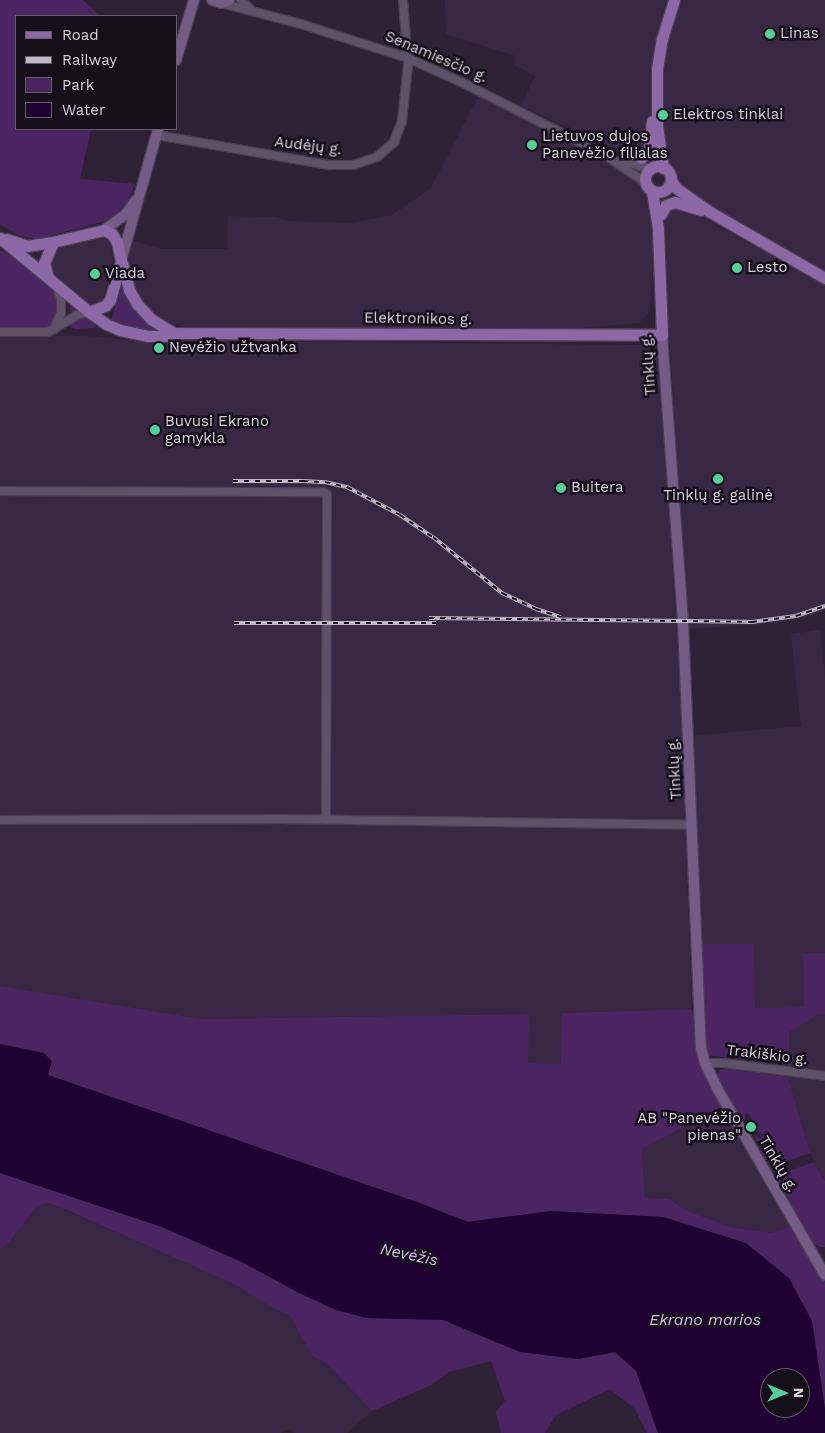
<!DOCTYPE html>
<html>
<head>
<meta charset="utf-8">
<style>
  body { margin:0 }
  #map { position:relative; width:825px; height:1433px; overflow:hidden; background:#2f2237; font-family:"Work Sans",sans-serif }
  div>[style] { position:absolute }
  .built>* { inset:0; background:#382843 }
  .green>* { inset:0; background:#4b2562 }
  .water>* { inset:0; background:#200032 }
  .roads { filter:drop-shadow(1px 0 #4a3f50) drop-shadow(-1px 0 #4a3f50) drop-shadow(0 1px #4a3f50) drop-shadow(0 -1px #4a3f50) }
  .street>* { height:8px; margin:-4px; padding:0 4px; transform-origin:4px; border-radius:4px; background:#5e5168 }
  .secondary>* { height:10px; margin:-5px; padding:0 5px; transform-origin:5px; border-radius:5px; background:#755c87 }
  .primary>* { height:11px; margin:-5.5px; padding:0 5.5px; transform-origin:5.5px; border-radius:5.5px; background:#8d68a6 }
  .primary>.ring { margin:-5.5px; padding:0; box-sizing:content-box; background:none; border:11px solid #8d68a6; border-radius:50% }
  .rail>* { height:4px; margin-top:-2px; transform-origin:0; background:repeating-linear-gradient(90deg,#140f18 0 5.5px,#c2b9c8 0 11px); box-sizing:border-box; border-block:1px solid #c2b9c8 }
  .dots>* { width:14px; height:14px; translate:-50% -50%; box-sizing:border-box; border:2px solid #140f18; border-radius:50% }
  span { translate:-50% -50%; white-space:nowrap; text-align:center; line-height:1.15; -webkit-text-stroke:5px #140f18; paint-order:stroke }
  .poi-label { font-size:15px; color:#dad2e0 }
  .left { translate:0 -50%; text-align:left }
  .right { translate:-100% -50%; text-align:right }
  .street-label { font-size:15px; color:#dad2e0 }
  .water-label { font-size:16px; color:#dbb7f5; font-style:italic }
  .legend { position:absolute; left:15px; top:15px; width:162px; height:115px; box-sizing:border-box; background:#140f18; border:1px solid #635d68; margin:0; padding:6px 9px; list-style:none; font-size:15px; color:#dad2e0 }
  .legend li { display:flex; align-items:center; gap:10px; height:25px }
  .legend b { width:25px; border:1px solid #635d68 }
  .north { position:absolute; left:760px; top:1368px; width:50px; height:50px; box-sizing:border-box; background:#140f18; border:1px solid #635d68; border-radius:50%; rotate:90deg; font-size:14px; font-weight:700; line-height:20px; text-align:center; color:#dad2e0 }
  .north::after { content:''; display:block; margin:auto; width:18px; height:22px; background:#4fd398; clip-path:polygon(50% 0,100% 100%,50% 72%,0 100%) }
</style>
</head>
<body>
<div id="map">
  <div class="built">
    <i style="clip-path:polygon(445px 0,825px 0,825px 275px,695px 198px,675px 183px,673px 171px,666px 161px,628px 155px,521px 106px,535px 76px,514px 65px,515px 56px,446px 34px)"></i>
    <i style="clip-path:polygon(479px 95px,625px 172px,639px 182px,649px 195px,654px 239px,651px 303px,648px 314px,639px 323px,580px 328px,188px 329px,154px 316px,141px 302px,128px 271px,127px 260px,133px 241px,161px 249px,227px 249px,228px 216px,276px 217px,288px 221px,351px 223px,392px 215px,431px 188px)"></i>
    <i style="clip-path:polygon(667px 208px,685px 208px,825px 285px,825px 610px,813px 615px,779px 623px,688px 629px,669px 334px,664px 213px)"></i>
    <i style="clip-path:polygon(98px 238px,110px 241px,113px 260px,102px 301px,100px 304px,92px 306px,50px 274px,47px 259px,53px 251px,60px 248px)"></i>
    <i style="clip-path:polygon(0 335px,88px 336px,129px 340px,641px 345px,648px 347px,659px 362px,666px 453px,681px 703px,692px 1009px,562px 1013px,562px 1064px,527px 1063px,528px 1014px,202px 1019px,0 986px)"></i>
    <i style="clip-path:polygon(820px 630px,825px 674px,825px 953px,803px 954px,804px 1007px,755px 1008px,700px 944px,691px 736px,801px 726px,791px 634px)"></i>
    <i style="clip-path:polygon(819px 1014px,825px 1014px,825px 1181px,810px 1153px,788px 1077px,788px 1032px)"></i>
    <i style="clip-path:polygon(721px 1107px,792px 1225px,772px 1233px,731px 1227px,685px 1210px,669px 1199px,645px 1199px,642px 1149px)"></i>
    <i style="clip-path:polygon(49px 1203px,236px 1285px,268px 1305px,290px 1316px,313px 1357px,325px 1362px,372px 1411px,347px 1433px,294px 1433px,289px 1429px,281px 1433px,0 1433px,0 1250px,11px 1240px,35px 1208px,42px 1204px)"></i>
  </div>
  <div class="green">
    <i style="clip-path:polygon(0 0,83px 0,100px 16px,16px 16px,16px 129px,91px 129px,80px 179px,135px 184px,127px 202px,114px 216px,102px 222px,38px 239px,20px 236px,0 224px)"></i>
    <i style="clip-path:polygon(0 250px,19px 261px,55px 293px,58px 310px,54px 323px,47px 329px,0 329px)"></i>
    <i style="clip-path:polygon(122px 282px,165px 333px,125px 327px,111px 321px)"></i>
    <i style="clip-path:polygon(70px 302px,95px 321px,94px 328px,75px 329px,71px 327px)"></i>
    <i style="clip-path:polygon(700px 944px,754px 944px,755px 1008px,804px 1007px,803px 953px,825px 953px,825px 1014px,819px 1014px,789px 1032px,789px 1065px,707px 1055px,703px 1036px)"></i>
    <i style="clip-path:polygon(0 986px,202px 1019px,529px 1014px,528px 1063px,561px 1064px,562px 1013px,692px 1009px,697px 1058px,721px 1107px,642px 1149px,645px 1198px,669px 1199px,685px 1210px,731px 1227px,772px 1233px,792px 1225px,825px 1283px,825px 1409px,812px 1321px,746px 1243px,663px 1217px,550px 1211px,468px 1222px,419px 1203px,48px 1075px,44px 1053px,0 1044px)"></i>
    <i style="clip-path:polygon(727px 1069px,788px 1077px,810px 1153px,781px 1163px,767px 1162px,761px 1154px,759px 1144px,754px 1136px,759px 1138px,762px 1136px,748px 1113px,745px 1115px,745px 1120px,730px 1103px,716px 1076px,720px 1070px)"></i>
    <i style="clip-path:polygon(814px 1162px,825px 1181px,825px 1247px,820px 1247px,813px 1243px,778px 1180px,783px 1173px)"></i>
    <i style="clip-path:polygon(0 1173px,162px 1227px,244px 1263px,299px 1293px,336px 1310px,367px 1318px,443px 1320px,521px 1352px,578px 1359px,615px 1352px,636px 1371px,658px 1433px,647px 1433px,635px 1409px,610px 1389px,556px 1415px,545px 1433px,501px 1433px,496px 1412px,505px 1401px,491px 1361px,449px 1372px,431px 1385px,372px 1411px,325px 1362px,313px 1357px,290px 1316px,268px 1305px,236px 1285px,62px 1208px,49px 1203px,42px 1204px,35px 1208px,11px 1240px,0 1250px)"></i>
  </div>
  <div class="water">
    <i style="clip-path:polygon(evenodd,0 1044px,44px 1053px,52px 1061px,48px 1075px,420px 1203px,468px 1222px,550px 1211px,663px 1217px,746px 1243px,789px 1278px,812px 1321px,825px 1409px,825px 1433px,658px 1433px,636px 1371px,615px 1352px,578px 1359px,520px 1352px,443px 1320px,367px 1318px,336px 1310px,299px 1293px,244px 1263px,162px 1227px,0 1173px,0 1044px,770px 1378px,800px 1378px,800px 1408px,770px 1408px,770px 1378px)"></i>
  </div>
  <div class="roads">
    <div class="street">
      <i style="left:241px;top:0;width:13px;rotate:45deg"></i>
      <i style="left:221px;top:3px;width:86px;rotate:14.8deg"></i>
      <i style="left:304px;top:25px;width:109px;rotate:17.6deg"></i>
      <i style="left:408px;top:58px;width:58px;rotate:24.4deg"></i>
      <i style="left:461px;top:82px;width:159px;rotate:26.9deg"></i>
      <i style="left:603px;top:154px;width:50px;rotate:33.7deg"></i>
      <i style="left:157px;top:135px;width:175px;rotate:9.9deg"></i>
      <i style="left:329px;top:165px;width:24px"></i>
      <i style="left:353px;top:165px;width:25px;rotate:-18deg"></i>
      <i style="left:377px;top:157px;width:23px;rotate:-41deg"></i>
      <i style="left:394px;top:142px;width:22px;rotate:-69deg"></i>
      <i style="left:402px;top:121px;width:56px;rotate:-83.9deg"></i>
      <i style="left:408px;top:65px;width:65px;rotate:-94.4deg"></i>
      <i style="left:621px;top:161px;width:30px;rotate:15deg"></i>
      <i style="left:54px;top:329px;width:17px;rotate:-66deg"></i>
      <i style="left:61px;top:313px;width:14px;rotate:-90deg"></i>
      <i style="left:61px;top:299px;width:15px;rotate:-110deg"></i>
      <i style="left:0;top:332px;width:48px"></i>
      <i style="left:48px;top:332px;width:34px;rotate:-30deg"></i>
      <i style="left:77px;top:315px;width:12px;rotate:-14deg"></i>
      <i style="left:0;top:491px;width:323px;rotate:0.2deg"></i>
      <i style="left:323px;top:492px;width:5px;rotate:37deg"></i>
      <i style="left:327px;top:495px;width:325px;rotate:90.2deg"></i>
      <i style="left:0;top:820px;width:281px;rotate:-0.2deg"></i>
      <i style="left:281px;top:819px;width:411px;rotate:0.8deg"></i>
      <i style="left:705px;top:1063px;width:18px"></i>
      <i style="left:723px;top:1063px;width:103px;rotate:7.3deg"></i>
    </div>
    <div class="secondary">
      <i style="left:212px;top:0;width:9px;rotate:18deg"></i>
      <i style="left:221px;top:3px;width:9px;rotate:-21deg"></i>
      <i style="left:176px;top:60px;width:63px;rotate:-73.3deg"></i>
      <i style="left:104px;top:230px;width:26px;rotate:-36deg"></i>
      <i style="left:125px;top:215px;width:19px;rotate:-54deg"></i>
      <i style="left:121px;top:261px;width:137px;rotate:-74.3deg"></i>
      <i style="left:662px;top:335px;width:288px;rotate:85.8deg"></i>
      <i style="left:683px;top:622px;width:426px;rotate:87.6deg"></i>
      <i style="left:701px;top:1048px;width:16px;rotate:75deg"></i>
      <i style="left:705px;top:1063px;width:28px;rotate:64deg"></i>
      <i style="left:717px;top:1088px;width:216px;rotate:60deg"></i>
    </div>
    <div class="primary">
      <i style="left:641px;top:158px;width:12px;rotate:-48deg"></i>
      <i style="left:649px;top:149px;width:28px;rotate:-84deg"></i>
      <i class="ring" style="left:645px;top:166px;width:15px;height:15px"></i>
      <i style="left:663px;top:168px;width:42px;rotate:-98.1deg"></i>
      <i style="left:657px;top:126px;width:57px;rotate:-90deg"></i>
      <i style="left:657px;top:69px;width:30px;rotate:-81deg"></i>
      <i style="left:662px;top:39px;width:41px;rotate:-72.9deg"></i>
      <i style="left:671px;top:180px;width:9px;rotate:58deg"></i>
      <i style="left:676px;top:188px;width:42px;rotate:35.2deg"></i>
      <i style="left:710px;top:212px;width:133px;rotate:29.9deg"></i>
      <i style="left:661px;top:214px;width:10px;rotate:-61deg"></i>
      <i style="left:666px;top:205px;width:9px;rotate:-18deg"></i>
      <i style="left:675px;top:202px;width:27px;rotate:17deg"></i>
      <i style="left:0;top:238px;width:116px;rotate:39.7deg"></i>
      <i style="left:89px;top:312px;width:17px;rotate:-21deg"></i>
      <i style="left:105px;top:306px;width:8px;rotate:-50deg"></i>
      <i style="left:110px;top:300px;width:41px;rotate:-74.2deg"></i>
      <i style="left:121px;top:261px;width:19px;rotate:-102deg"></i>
      <i style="left:117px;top:242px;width:9px;rotate:-122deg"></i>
      <i style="left:112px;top:234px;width:9px;rotate:-153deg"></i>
      <i style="left:104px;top:230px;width:52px;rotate:166.8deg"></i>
      <i style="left:53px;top:242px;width:23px;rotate:113deg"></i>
      <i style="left:44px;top:263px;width:15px;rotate:74deg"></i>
      <i style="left:6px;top:239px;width:22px;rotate:18deg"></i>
      <i style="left:27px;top:246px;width:26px;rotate:-9deg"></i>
      <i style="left:122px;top:263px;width:28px;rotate:75deg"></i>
      <i style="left:129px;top:290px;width:16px;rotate:60deg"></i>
      <i style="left:137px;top:304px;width:21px;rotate:47deg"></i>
      <i style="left:151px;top:319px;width:26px;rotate:32deg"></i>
      <i style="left:89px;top:312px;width:21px;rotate:35deg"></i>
      <i style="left:106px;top:324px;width:15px;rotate:23deg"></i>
      <i style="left:120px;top:330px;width:29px;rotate:12deg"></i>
      <i style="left:148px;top:336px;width:16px"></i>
      <i style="left:164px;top:336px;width:9px;rotate:-18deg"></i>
      <i style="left:173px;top:333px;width:489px;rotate:0.2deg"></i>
      <i style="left:662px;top:335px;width:106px;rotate:-92.2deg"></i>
      <i style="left:658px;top:229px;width:38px;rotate:-99deg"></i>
    </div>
  </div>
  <div class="rail">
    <i style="left:233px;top:481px;width:70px"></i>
    <i style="left:303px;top:481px;width:22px;rotate:3deg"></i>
    <i style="left:325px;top:482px;width:23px;rotate:13deg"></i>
    <i style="left:347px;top:487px;width:60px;rotate:27.8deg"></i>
    <i style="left:400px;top:515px;width:40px;rotate:34deg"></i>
    <i style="left:433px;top:537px;width:89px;rotate:39.1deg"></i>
    <i style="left:502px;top:593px;width:38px;rotate:25deg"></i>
    <i style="left:536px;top:609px;width:26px;rotate:18deg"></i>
    <i style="left:429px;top:618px;width:323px;rotate:0.7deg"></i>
    <i style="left:752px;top:622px;width:44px;rotate:-7.8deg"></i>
    <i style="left:796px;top:616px;width:31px;rotate:-19deg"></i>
    <i style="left:234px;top:623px;width:202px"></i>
  </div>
  <div class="dots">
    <i style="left:770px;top:34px;background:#4fd398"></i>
    <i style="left:663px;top:115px;background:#4fd398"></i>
    <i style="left:532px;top:145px;background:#4fd398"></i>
    <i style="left:737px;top:268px;background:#4fd398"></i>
    <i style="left:95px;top:274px;background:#4fd398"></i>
    <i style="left:159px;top:348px;background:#4fd398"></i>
    <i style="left:155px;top:430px;background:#4fd398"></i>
    <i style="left:718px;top:479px;background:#4fd398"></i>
    <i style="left:561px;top:488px;background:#4fd398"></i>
    <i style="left:751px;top:1127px;background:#4fd398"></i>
  </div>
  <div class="poi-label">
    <span class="left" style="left:780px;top:34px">Linas</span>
    <span class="left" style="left:673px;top:115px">Elektros tinklai</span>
    <span class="left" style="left:542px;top:145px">Lietuvos dujos<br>Panevėžio filialas</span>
    <span class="left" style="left:747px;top:268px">Lesto</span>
    <span class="left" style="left:105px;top:274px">Viada</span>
    <span class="left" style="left:169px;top:348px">Nevėžio užtvanka</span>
    <span class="left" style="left:165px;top:430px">Buvusi Ekrano<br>gamykla</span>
    <span class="left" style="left:571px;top:488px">Buitera</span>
    <span style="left:718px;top:496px">Tinklų g. galinė</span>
    <span class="right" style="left:741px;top:1127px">AB "Panevėžio<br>pienas"</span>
  </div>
  <div class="street-label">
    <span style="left:436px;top:57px;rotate:23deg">Senamiesčio g.</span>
    <span style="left:308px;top:146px;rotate:7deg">Audėjų g.</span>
    <span style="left:418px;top:319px;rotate:1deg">Elektronikos g.</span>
    <span style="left:649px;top:365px;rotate:-94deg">Tinklų g.</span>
    <span style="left:675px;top:769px;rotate:-93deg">Tinklų g.</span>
    <span style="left:767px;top:1055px;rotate:7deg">Trakiškio g.</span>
    <span style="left:778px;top:1164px;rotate:60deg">Tinklų g.</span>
  </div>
  <div class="water-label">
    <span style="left:409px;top:1255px;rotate:12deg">Nevėžis</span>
    <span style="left:705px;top:1320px">Ekrano marios</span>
  </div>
  <ul class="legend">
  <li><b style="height:6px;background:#8d68a6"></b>Road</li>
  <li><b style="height:6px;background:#c2b9c8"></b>Railway</li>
  <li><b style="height:14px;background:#4b2562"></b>Park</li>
  <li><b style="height:14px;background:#200032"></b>Water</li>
  </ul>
  <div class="north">N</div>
</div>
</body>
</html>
